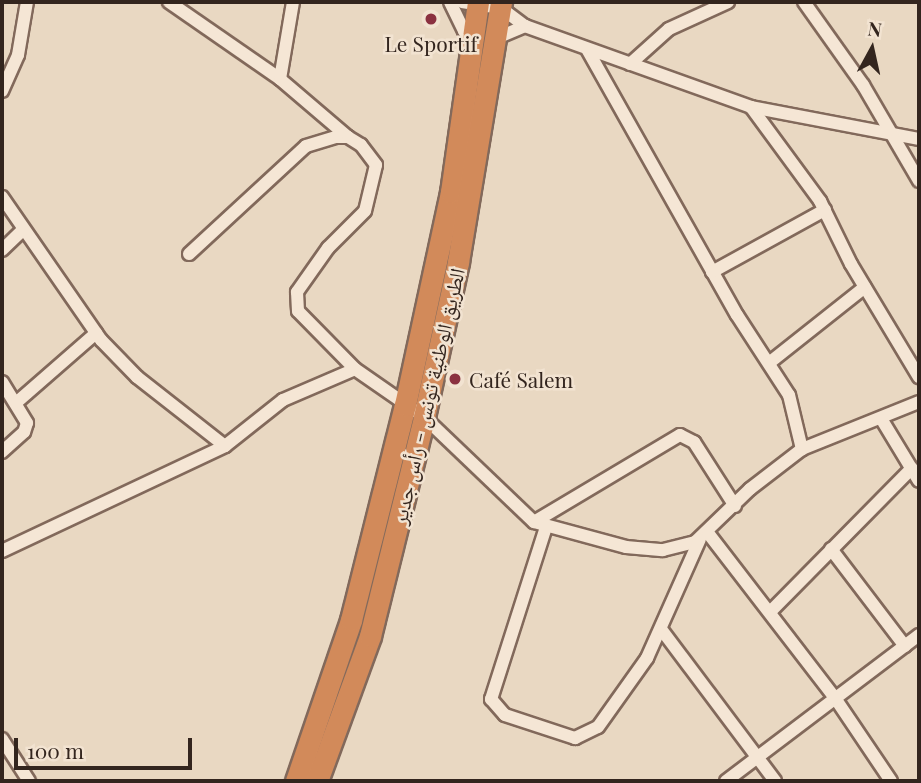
<!DOCTYPE html>
<html>
<head>
<meta charset="utf-8">
<style>
  body { margin:0 }
  #map { position:relative; width:921px; height:783px; overflow:hidden; background:#e9d8c2; font-family:"Playfair Display","Noto Naskh Arabic",serif }
  div>[style] { position:absolute }
  .roads { filter:drop-shadow(2px 0 #82695b) drop-shadow(-2px 0 #82695b) drop-shadow(0 2px #82695b) drop-shadow(0 -2px #82695b) }
  .street>* { height:12px; margin:-6px; padding:0 6px; transform-origin:6px; border-radius:6px; background:#f5e6d5 }
  .highway>* { height:21px; margin:-10.5px; padding:0 10.5px; transform-origin:10.5px; border-radius:10.5px; background:#d28a5a }
  .dots>* { width:19px; height:19px; translate:-50% -50%; box-sizing:border-box; border:4px solid #f2e3d1; border-radius:50% }
  span { translate:-50% -50%; white-space:nowrap; text-align:center; line-height:1.15; -webkit-text-stroke:5px #f2e3d1; paint-order:stroke }
  .poi-label { font-size:21px; color:#33251e }
  .left { translate:0 -50%; text-align:left }
  .street-label { font-size:21px; color:#33251e }
  .frame { position:absolute; inset:0; border:4px solid #33251e; pointer-events:none }
  .north { position:absolute; left:837px; top:14px; width:70px; height:70px; -webkit-text-stroke:5px #f2e3d1; paint-order:stroke; rotate:8deg; font-size:19px; font-weight:700; line-height:28px; text-align:center; color:#33251e }
  .north::after { content:''; display:block; margin:auto; width:24px; height:32px; background:#33251e; clip-path:polygon(50% 0,100% 100%,50% 72%,0 100%) }
  .scale { position:absolute; left:14px; top:738px; width:178px; height:32px; box-sizing:border-box; border:4px solid #33251e; border-top:0; padding-left:9px; font-size:21px; line-height:24px; white-space:nowrap; color:#33251e; -webkit-text-stroke:5px #f2e3d1; paint-order:stroke }
</style>
</head>
<body>
<div id="map">
  <div class="roads">
    <div class="street">
      <i style="left:169px;top:2px;width:135px;rotate:34.7deg"></i>
      <i style="left:280px;top:79px;width:89px;rotate:40.5deg"></i>
      <i style="left:450px;top:2px;width:32px;rotate:64deg"></i>
      <i style="left:464px;top:31px;width:12px;rotate:35deg"></i>
      <i style="left:462px;top:2px;width:39px;rotate:9deg"></i>
      <i style="left:501px;top:8px;width:30px;rotate:37deg"></i>
      <i style="left:525px;top:26px;width:240px;rotate:19.7deg"></i>
      <i style="left:751px;top:107px;width:171px;rotate:10.8deg"></i>
      <i style="left:804px;top:2px;width:102px;rotate:54.6deg"></i>
      <i style="left:863px;top:85px;width:111px;rotate:59.7deg"></i>
      <i style="left:492px;top:40px;width:36px;rotate:-23deg"></i>
      <i style="left:587px;top:49px;width:305px;rotate:60.6deg"></i>
      <i style="left:737px;top:315px;width:95px;rotate:57deg"></i>
      <i style="left:789px;top:395px;width:56px;rotate:76.5deg"></i>
      <i style="left:630px;top:64px;width:52px;rotate:-41.9deg"></i>
      <i style="left:669px;top:29px;width:65px;rotate:-24.6deg"></i>
      <i style="left:280px;top:79px;width:78px;rotate:-80.4deg"></i>
      <i style="left:2px;top:91px;width:39px;rotate:-66deg"></i>
      <i style="left:18px;top:55px;width:54px;rotate:-80.4deg"></i>
      <i style="left:751px;top:107px;width:117px;rotate:53.7deg"></i>
      <i style="left:820px;top:201px;width:70px;rotate:63.8deg"></i>
      <i style="left:851px;top:264px;width:132px;rotate:59deg"></i>
      <i style="left:2px;top:197px;width:174px;rotate:55.3deg"></i>
      <i style="left:101px;top:340px;width:52px;rotate:45.8deg"></i>
      <i style="left:137px;top:377px;width:112px;rotate:38.1deg"></i>
      <i style="left:2px;top:250px;width:29px;rotate:-44deg"></i>
      <i style="left:189px;top:254px;width:159px;rotate:-42.7deg"></i>
      <i style="left:306px;top:146px;width:31px;rotate:-17deg"></i>
      <i style="left:336px;top:137px;width:12px"></i>
      <i style="left:348px;top:137px;width:15px;rotate:32deg"></i>
      <i style="left:361px;top:145px;width:25px;rotate:53deg"></i>
      <i style="left:376px;top:165px;width:47px;rotate:103.4deg"></i>
      <i style="left:365px;top:211px;width:52px;rotate:135deg"></i>
      <i style="left:328px;top:248px;width:54px;rotate:125.2deg"></i>
      <i style="left:297px;top:292px;width:19px;rotate:87deg"></i>
      <i style="left:298px;top:311px;width:81px;rotate:45.5deg"></i>
      <i style="left:355px;top:369px;width:84px;rotate:34.8deg"></i>
      <i style="left:424px;top:417px;width:152px;rotate:43.7deg"></i>
      <i style="left:534px;top:522px;width:95px;rotate:15.2deg"></i>
      <i style="left:626px;top:547px;width:37px;rotate:5deg"></i>
      <i style="left:663px;top:550px;width:33px;rotate:-14deg"></i>
      <i style="left:695px;top:542px;width:76px;rotate:-43.9deg"></i>
      <i style="left:750px;top:489px;width:66px;rotate:-37.6deg"></i>
      <i style="left:802px;top:449px;width:126px;rotate:-21.9deg"></i>
      <i style="left:712px;top:272px;width:129px;rotate:-28.8deg"></i>
      <i style="left:769px;top:363px;width:122px;rotate:-38.4deg"></i>
      <i style="left:2px;top:382px;width:48px;rotate:58.6deg"></i>
      <i style="left:27px;top:423px;width:9px;rotate:108deg"></i>
      <i style="left:24px;top:432px;width:30px;rotate:138deg"></i>
      <i style="left:17px;top:402px;width:105px;rotate:-41.1deg"></i>
      <i style="left:882px;top:420px;width:71px;rotate:58.8deg"></i>
      <i style="left:534px;top:522px;width:170px;rotate:-30.8deg"></i>
      <i style="left:680px;top:435px;width:16px;rotate:27deg"></i>
      <i style="left:694px;top:442px;width:76px;rotate:57.4deg"></i>
      <i style="left:546px;top:527px;width:181px;rotate:107.7deg"></i>
      <i style="left:491px;top:699px;width:21px;rotate:49deg"></i>
      <i style="left:505px;top:715px;width:74px;rotate:18.2deg"></i>
      <i style="left:575px;top:738px;width:25px;rotate:-26deg"></i>
      <i style="left:598px;top:727px;width:85px;rotate:-54.6deg"></i>
      <i style="left:647px;top:658px;width:130px;rotate:-66deg"></i>
      <i style="left:708px;top:533px;width:208px;rotate:52.4deg"></i>
      <i style="left:835px;top:698px;width:100px;rotate:56deg"></i>
      <i style="left:831px;top:549px;width:122px;rotate:52.7deg"></i>
      <i style="left:2px;top:551px;width:246px;rotate:-25.2deg"></i>
      <i style="left:225px;top:446px;width:74px;rotate:-38.4deg"></i>
      <i style="left:283px;top:400px;width:78px;rotate:-23.3deg"></i>
      <i style="left:770px;top:612px;width:202px;rotate:-45.4deg"></i>
      <i style="left:661px;top:629px;width:190px;rotate:53.1deg"></i>
      <i style="left:2px;top:739px;width:50px;rotate:57.3deg"></i>
      <i style="left:726px;top:781px;width:242px;rotate:-37.1deg"></i>
    </div>
    <div class="highway">
      <i style="left:296px;top:781px;width:170px;rotate:-71.1deg"></i>
      <i style="left:351px;top:620px;width:222px;rotate:-75.9deg"></i>
      <i style="left:405px;top:405px;width:218px;rotate:-77.8deg"></i>
      <i style="left:451px;top:192px;width:192px;rotate:-81.9deg"></i>
      <i style="left:317px;top:781px;width:154px;rotate:-69.9deg"></i>
      <i style="left:370px;top:636px;width:226px;rotate:-76.1deg"></i>
      <i style="left:424px;top:417px;width:159px;rotate:-77.6deg"></i>
      <i style="left:458px;top:262px;width:264px;rotate:-80.6deg"></i>
    </div>
  </div>
  <div class="dots">
    <i style="left:431px;top:19px;background:#8b3140"></i>
    <i style="left:455px;top:379px;background:#8b3140"></i>
  </div>
  <div class="poi-label">
    <span style="left:431px;top:43px">Le Sportif</span>
    <span class="left" style="left:469px;top:379px">Café Salem</span>
  </div>
  <div class="street-label">
    <span style="left:427px;top:396px;rotate:-77deg">الطريق الوطنية تونس - رأس جدير</span>
  </div>
  <div class="frame"></div>
  <div class="north">N</div>
  <div class="scale">100 m</div>
</div>
</body>
</html>
